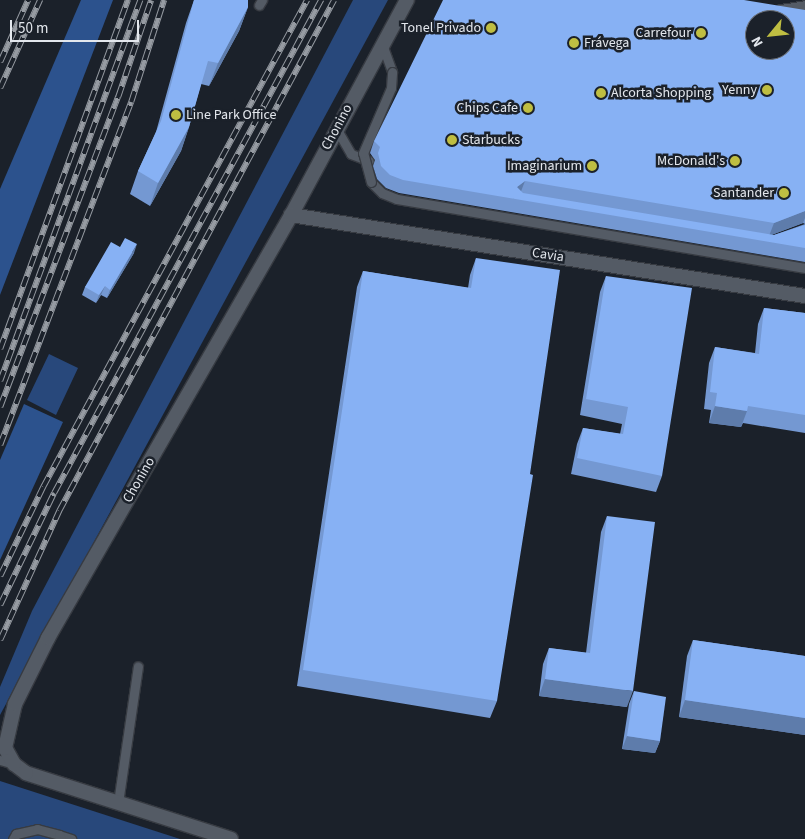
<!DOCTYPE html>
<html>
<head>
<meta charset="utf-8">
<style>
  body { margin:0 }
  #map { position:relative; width:805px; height:839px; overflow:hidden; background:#1b212a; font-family:"Source Sans 3",sans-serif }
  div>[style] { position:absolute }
  .green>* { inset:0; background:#28487b }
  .forest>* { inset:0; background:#2c528d }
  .roads { filter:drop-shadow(1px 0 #373b42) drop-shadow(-1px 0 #373b42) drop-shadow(0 1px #373b42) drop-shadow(0 -1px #373b42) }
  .service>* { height:9px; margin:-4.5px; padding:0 4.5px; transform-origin:4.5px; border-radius:4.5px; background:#545b65 }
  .minor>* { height:14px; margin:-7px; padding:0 7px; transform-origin:7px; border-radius:7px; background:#545b65 }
  .tertiary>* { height:14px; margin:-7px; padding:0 7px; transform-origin:7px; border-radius:7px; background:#545b65 }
  .rail>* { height:5.5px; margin-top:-2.75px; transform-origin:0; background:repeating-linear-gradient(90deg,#1b212a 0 11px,#969ba2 0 22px); box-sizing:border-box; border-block:1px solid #969ba2 }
  .bridges { filter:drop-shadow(1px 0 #373b42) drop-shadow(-1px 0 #373b42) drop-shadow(0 1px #373b42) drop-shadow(0 -1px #373b42) }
  .service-bridge>* { height:9px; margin:-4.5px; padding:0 4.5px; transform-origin:4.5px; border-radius:4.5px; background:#545b65 }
  .wall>* { inset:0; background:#7498d2 }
  .shaded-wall>* { inset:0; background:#5e7cab }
  .building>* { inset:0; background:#87b1f4 }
  .dots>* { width:14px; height:14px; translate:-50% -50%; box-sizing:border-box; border:2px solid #1b212a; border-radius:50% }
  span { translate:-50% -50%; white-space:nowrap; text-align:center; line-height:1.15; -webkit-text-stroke:5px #1b212a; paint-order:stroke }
  .poi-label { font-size:14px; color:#e3e7ed }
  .right { translate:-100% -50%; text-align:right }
  .left { translate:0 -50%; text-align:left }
  .street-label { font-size:14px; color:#e3e7ed }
  .north { position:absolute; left:745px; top:10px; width:50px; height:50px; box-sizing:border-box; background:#1b212a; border:1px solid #6b7078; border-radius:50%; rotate:242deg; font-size:14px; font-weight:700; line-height:20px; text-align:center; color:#e3e7ed }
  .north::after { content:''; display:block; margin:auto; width:18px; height:22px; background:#bfbe42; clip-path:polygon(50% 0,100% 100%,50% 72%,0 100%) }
  .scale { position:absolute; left:10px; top:20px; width:129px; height:22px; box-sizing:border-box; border:2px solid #e3e7ed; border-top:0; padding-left:6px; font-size:15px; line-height:18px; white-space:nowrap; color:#e3e7ed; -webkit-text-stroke:4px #1b212a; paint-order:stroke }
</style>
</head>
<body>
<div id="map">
  <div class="green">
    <i style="clip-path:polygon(353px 0,388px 0,0 715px,0 687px,32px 611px)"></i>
    <i style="clip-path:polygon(49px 354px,78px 368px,56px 415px,27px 400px)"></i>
    <i style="clip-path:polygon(0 781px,180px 839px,0 839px)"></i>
  </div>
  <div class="forest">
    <i style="clip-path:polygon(81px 0,113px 0,0 295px,0 189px)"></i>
    <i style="clip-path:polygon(24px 404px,63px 422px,0 560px,0 460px)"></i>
  </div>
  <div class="roads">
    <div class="service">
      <i style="left:259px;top:5px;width:6px;rotate:-59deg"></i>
      <i style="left:781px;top:9px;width:24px;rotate:-9deg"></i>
      <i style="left:382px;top:44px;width:30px;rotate:70deg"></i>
      <i style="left:336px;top:128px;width:30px;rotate:60deg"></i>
      <i style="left:351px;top:154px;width:19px;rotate:21deg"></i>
      <i style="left:371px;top:182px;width:16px;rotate:45deg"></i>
      <i style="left:382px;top:193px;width:16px;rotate:22deg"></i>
      <i style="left:397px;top:199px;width:414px;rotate:9.6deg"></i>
      <i style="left:0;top:760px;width:15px;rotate:16deg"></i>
      <i style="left:118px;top:803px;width:138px;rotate:-81.7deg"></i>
      <i style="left:59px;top:835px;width:13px;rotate:18deg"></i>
      <i style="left:13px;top:839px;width:6px;rotate:-59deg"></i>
      <i style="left:16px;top:834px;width:22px;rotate:-13deg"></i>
      <i style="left:37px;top:829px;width:23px;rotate:15deg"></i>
      <i style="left:59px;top:835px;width:4px;rotate:63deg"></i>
    </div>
    <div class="minor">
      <i style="left:231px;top:839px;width:215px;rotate:-162.2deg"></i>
      <i style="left:26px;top:773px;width:15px;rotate:-143deg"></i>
      <i style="left:14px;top:764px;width:18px;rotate:-119deg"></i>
      <i style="left:5px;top:748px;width:45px;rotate:-77.2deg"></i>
      <i style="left:15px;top:704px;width:74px;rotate:-63.4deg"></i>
      <i style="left:48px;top:638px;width:488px;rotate:-60.1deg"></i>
    </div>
    <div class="tertiary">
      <i style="left:407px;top:0;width:244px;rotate:118.3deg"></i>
      <i style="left:291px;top:215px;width:520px;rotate:8.96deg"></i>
    </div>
  </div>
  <div class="rail">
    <i style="left:0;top:62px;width:68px;rotate:-65.7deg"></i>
    <i style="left:0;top:88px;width:97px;rotate:-65.6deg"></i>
    <i style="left:0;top:349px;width:372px;rotate:-69.9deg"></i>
    <i style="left:0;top:381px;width:406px;rotate:-69.8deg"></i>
    <i style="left:0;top:407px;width:332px;rotate:-69.2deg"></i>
    <i style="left:118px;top:97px;width:102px;rotate:-71.2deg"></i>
    <i style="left:0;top:445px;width:367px;rotate:-69.1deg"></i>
    <i style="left:131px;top:102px;width:107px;rotate:-72.1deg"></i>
    <i style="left:0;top:576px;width:99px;rotate:-64.2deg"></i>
    <i style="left:43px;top:487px;width:554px;rotate:-61.54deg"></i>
    <i style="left:0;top:605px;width:124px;rotate:-64.3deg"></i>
    <i style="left:54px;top:493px;width:561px;rotate:-61.56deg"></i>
    <i style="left:0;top:640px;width:142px;rotate:-65.4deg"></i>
    <i style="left:59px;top:511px;width:580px;rotate:-61.71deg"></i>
  </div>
  <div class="bridges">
    <div class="service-bridge">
      <i style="left:371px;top:182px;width:30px;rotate:-105deg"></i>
      <i style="left:363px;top:153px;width:71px;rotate:-66.7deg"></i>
      <i style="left:391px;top:88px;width:16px;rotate:-86deg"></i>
    </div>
  </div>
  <div class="wall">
    <i style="clip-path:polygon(194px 0,248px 7px,239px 31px,209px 86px,201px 84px,189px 127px,181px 151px,150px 206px,130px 194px,138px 171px,156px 132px,186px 23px)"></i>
    <i style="clip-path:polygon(805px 10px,805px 224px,803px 223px,771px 235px,774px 235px,805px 224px,805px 262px,399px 193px,386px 188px,377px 179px,373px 166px,375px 160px,370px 153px,374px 141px)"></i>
    <i style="clip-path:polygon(120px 247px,134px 253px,107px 298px,101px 295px,96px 303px,82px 295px,85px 287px)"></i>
    <i style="clip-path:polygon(476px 258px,497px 701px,490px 718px,297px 686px,357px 287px,363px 271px,468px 288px,470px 275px)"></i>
    <i style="clip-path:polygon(606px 276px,662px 476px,656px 492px,571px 474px,577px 444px,583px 428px,620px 434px,622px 424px,580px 415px,600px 292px)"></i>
    <i style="clip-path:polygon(764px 308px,805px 313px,805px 433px,743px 423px,741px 427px,709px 423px,711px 410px,704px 409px,709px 363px,715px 347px,755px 353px,758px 324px)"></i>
    <i style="clip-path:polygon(607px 516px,627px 707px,539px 696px,543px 664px,549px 648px,586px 653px,601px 532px)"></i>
    <i style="clip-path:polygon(693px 640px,805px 656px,805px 735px,679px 717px,687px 656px)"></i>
    <i style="clip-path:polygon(634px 691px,660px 741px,655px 753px,622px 749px,629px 704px)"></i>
  </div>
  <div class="shaded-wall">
    <i style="clip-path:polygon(248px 7px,239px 31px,209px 86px,218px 63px)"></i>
    <i style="clip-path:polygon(189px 127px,181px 151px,150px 206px,158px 183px)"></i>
    <i style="clip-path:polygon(525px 181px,520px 194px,513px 199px,517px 187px)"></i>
    <i style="clip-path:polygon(805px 211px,805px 218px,803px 223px,769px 236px,774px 223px)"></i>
    <i style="clip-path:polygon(137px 244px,134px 253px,107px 298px,110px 290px)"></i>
    <i style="clip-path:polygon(105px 286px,101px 295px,96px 303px,99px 295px)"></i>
    <i style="clip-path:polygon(715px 406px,747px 411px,741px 427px,709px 423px)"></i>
    <i style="clip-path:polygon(545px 679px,633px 691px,627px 707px,539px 696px)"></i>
    <i style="clip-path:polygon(685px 700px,805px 718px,805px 735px,679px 717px)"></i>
    <i style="clip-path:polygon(627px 736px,660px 741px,655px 753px,622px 749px)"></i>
  </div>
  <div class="building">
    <i style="clip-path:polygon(194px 0,248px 0,248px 7px,218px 63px,208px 61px,189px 127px,158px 183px,138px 171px,161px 121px)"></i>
    <i style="clip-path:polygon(evenodd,443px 0,744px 0,805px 10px,805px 211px,774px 223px,525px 181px,517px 187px,523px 193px,774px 235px,805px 225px,805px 248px,403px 180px,390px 175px,381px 166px,378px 153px,380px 147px,374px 141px,443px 0,755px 20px,785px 20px,785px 50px,755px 50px,755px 20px)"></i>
    <i style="clip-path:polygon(125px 238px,137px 244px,110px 290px,105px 286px,99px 295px,85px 287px,111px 242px,120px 247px)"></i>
    <i style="clip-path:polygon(476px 258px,560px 270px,530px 474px,533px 475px,497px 701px,303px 670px,363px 271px,471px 288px)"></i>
    <i style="clip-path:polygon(606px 276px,692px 288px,662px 476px,577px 458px,583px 428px,623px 434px,628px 407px,586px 399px)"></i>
    <i style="clip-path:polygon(764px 308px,805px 313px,805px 415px,748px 406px,747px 411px,715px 406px,717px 393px,710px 392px,715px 347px,759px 354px)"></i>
    <i style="clip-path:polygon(607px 516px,655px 522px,633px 691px,545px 679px,549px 648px,590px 653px)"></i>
    <i style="clip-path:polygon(693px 640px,805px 656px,805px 718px,685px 700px)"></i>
    <i style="clip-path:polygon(634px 691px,666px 697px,660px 741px,627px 736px)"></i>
  </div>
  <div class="dots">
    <i style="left:491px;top:28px;background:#bfbe42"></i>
    <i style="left:701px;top:33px;background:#bfbe42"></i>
    <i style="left:574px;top:43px;background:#bfbe42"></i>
    <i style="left:767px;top:90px;background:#bfbe42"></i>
    <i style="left:601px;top:93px;background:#bfbe42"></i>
    <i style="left:528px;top:108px;background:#bfbe42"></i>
    <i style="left:176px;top:115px;background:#bfbe42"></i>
    <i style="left:452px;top:140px;background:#bfbe42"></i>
    <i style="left:735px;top:161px;background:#bfbe42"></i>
    <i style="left:592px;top:166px;background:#bfbe42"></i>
    <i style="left:784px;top:193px;background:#bfbe42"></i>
  </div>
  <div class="poi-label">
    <span class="right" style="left:481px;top:28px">Tonel Privado</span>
    <span class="right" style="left:691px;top:33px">Carrefour</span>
    <span class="left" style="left:584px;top:43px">Frávega</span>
    <span class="right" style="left:757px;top:90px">Yenny</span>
    <span class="left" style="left:611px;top:93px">Alcorta Shopping</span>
    <span class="right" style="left:518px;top:108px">Chips Cafe</span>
    <span class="left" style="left:186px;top:115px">Line Park Office</span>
    <span class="left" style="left:462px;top:140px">Starbucks</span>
    <span class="right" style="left:725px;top:161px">McDonald's</span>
    <span class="right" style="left:582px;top:166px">Imaginarium</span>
    <span class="right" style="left:774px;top:193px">Santander</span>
  </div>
  <div class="street-label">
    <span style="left:337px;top:127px;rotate:-62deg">Chonino</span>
    <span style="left:548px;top:255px;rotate:9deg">Cavia</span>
    <span style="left:139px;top:480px;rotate:-60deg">Chonino</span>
  </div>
  <div class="north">N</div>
  <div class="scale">50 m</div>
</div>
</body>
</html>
